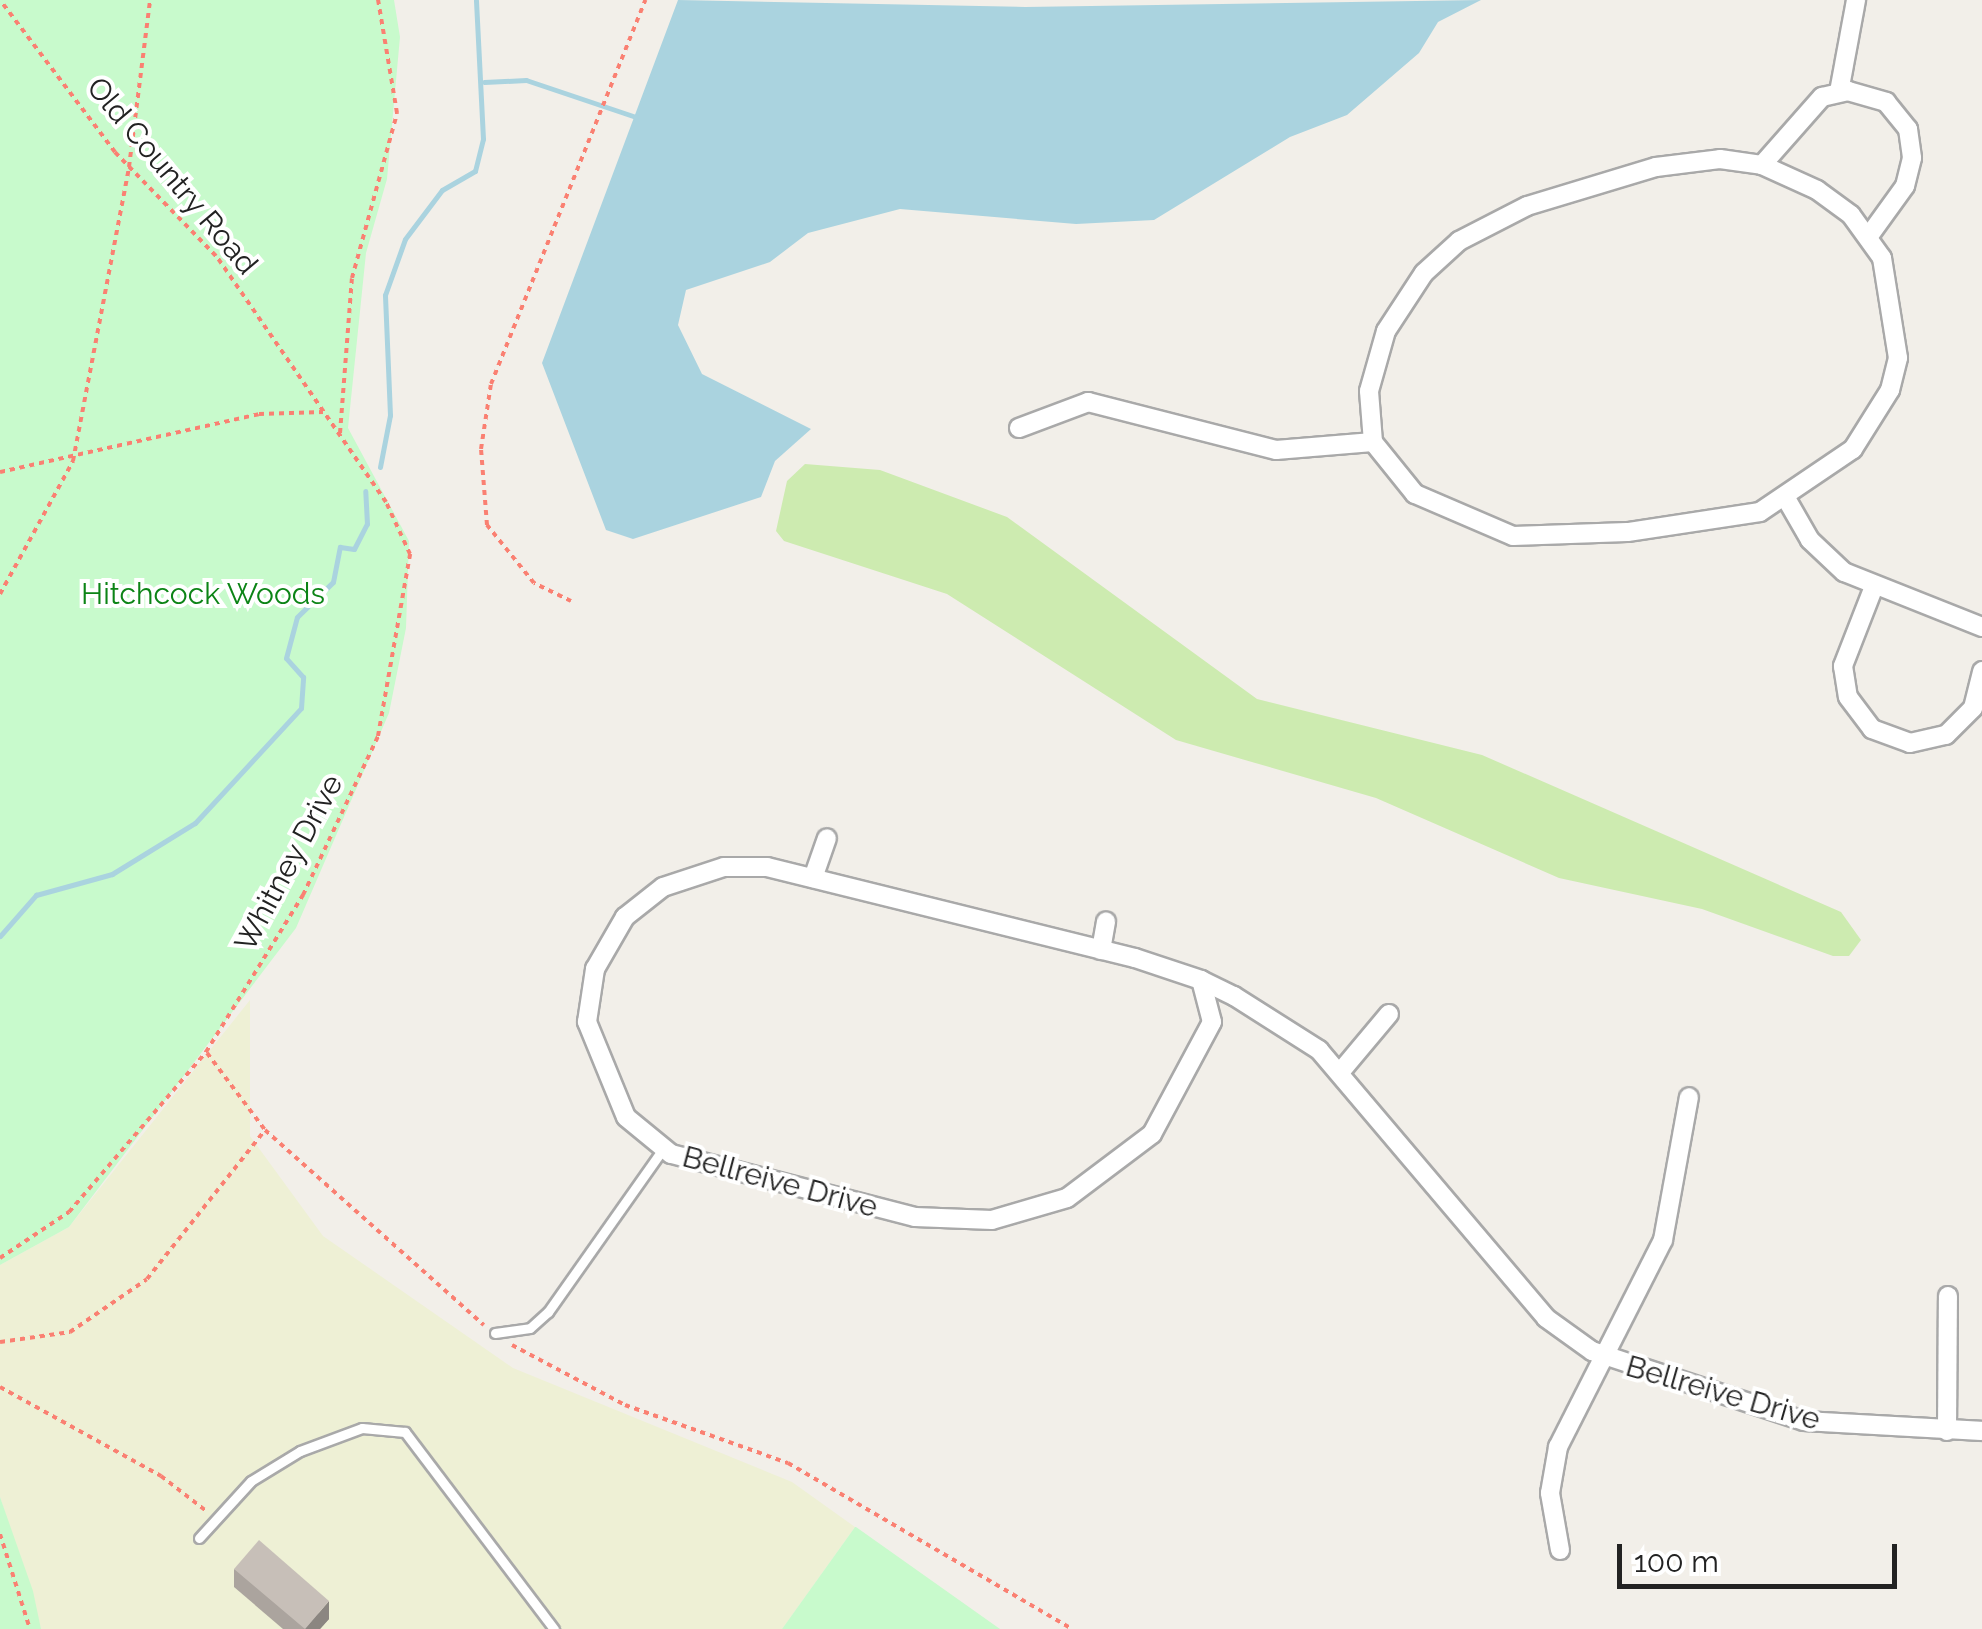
<!DOCTYPE html>
<html>
<head>
<meta charset="utf-8">
<style>
  body { margin:0 }
  #map { position:relative; width:1982px; height:1629px; overflow:hidden; background:#f2efe9; font-family:Raleway,sans-serif }
  div>[style] { position:absolute }
  .farmland>* { inset:0; background:#eef0d5 }
  .grass>* { inset:0; background:#cdebb0 }
  .park>* { inset:0; background:#c8facc }
  .water>* { inset:0; background:#aad3df }
  .stream>* { height:5px; margin:-2.5px; padding:0 2.5px; transform-origin:2.5px; border-radius:2.5px; background:#aad3df }
  .path>* { height:4px; margin-top:-2px; transform-origin:0; background:repeating-linear-gradient(90deg,#fa8072 0 5px,transparent 0 10px) }
  .roads { filter:drop-shadow(2px 0 #a9a9a9) drop-shadow(-2px 0 #a9a9a9) drop-shadow(0 2px #a9a9a9) drop-shadow(0 -2px #a9a9a9) }
  .lane>* { height:9px; margin:-4.5px; padding:0 4.5px; transform-origin:4.5px; border-radius:4.5px; background:#fff }
  .street>* { height:18px; margin:-9px; padding:0 9px; transform-origin:9px; border-radius:9px; background:#fff }
  .wall>* { inset:0; background:#aba49e }
  .shaded-wall>* { inset:0; background:#8b8681 }
  .building>* { inset:0; background:#c7bfb8 }
  span { translate:-50% -50%; white-space:nowrap; text-align:center; line-height:1.15; -webkit-text-stroke:8px #fff; paint-order:stroke }
  .street-label { font-size:30px; color:#222 }
  .park-label { font-size:30px; color:#0c8416 }
  .scale { position:absolute; left:1617px; top:1544px; width:280px; height:45px; box-sizing:border-box; border:5px solid #222; border-top:0; padding-left:12px; font-size:30px; line-height:35px; white-space:nowrap; color:#222; -webkit-text-stroke:8px #fff; paint-order:stroke }
</style>
</head>
<body>
<div id="map">
  <div class="farmland">
    <i style="clip-path:polygon(250px 1000px,250px 1136px,323px 1236px,513px 1368px,792px 1482px,855px 1527px,782px 1629px,41px 1629px,0 1497px,0 1265px,69px 1227px)"></i>
  </div>
  <div class="grass">
    <i style="clip-path:polygon(805px 464px,880px 470px,1007px 517px,1257px 699px,1482px 755px,1841px 912px,1861px 940px,1849px 956px,1833px 956px,1702px 909px,1559px 878px,1376px 798px,1176px 740px,947px 594px,784px 541px,776px 531px,787px 481px)"></i>
  </div>
  <div class="park">
    <i style="clip-path:polygon(0 0,394px 0,400px 37px,387px 179px,366px 253px,348px 428px,409px 541px,406px 628px,389px 713px,296px 928px,69px 1227px,0 1265px)"></i>
    <i style="clip-path:polygon(0 1497px,33px 1591px,41px 1629px,0 1629px)"></i>
    <i style="clip-path:polygon(855px 1527px,856px 1527px,1000px 1629px,782px 1629px)"></i>
  </div>
  <div class="water">
    <i style="clip-path:polygon(678px 0,1025px 7px,1481px 0,1438px 22px,1419px 53px,1347px 115px,1290px 137px,1154px 220px,1076px 224px,900px 209px,808px 233px,770px 262px,686px 290px,678px 325px,702px 374px,811px 429px,775px 461px,761px 497px,633px 539px,606px 530px,542px 363px)"></i>
  </div>
  <div class="stream">
    <i style="left:484px;top:82px;width:42px;rotate:-2.7deg"></i>
    <i style="left:526px;top:80px;width:116px;rotate:18.6deg"></i>
    <i style="left:380px;top:467px;width:53px;rotate:-79.1deg"></i>
    <i style="left:390px;top:415px;width:120px;rotate:-92.4deg"></i>
    <i style="left:385px;top:295px;width:59px;rotate:-70.3deg"></i>
    <i style="left:405px;top:239px;width:61px;rotate:-52.9deg"></i>
    <i style="left:442px;top:190px;width:38px;rotate:-30deg"></i>
    <i style="left:475px;top:171px;width:33px;rotate:-76deg"></i>
    <i style="left:483px;top:139px;width:139px;rotate:-92.9deg"></i>
    <i style="left:0;top:936px;width:55px;rotate:-48.7deg"></i>
    <i style="left:36px;top:895px;width:79px;rotate:-15.4deg"></i>
    <i style="left:112px;top:874px;width:97px;rotate:-31.6deg"></i>
    <i style="left:195px;top:823px;width:156px;rotate:-47.3deg"></i>
    <i style="left:301px;top:708px;width:31px;rotate:-86deg"></i>
    <i style="left:303px;top:677px;width:25px;rotate:-132deg"></i>
    <i style="left:286px;top:658px;width:42px;rotate:-75deg"></i>
    <i style="left:297px;top:617px;width:50px;rotate:-44.2deg"></i>
    <i style="left:333px;top:582px;width:36px;rotate:-79deg"></i>
    <i style="left:340px;top:547px;width:14px;rotate:8deg"></i>
    <i style="left:354px;top:549px;width:28px;rotate:-63deg"></i>
    <i style="left:367px;top:524px;width:33px;rotate:-93deg"></i>
  </div>
  <div class="path">
    <i style="left:340px;top:433px;width:155px;rotate:-85.6deg"></i>
    <i style="left:352px;top:278px;width:171px;rotate:-74.7deg"></i>
    <i style="left:397px;top:113px;width:115px;rotate:-99.5deg"></i>
    <i style="left:0;top:472px;width:265px;rotate:-12.6deg"></i>
    <i style="left:259px;top:414px;width:64px;rotate:-1.8deg"></i>
    <i style="left:0;top:594px;width:152px;rotate:-61.2deg"></i>
    <i style="left:73px;top:461px;width:299px;rotate:-79.2deg"></i>
    <i style="left:129px;top:167px;width:168px;rotate:-82.8deg"></i>
    <i style="left:571px;top:601px;width:41px;rotate:-154.1deg"></i>
    <i style="left:534px;top:583px;width:75px;rotate:-129deg"></i>
    <i style="left:487px;top:525px;width:76px;rotate:-94.5deg"></i>
    <i style="left:481px;top:449px;width:66px;rotate:-81.3deg"></i>
    <i style="left:491px;top:384px;width:414px;rotate:-68.1deg"></i>
    <i style="left:207px;top:1053px;width:96px;rotate:53deg"></i>
    <i style="left:265px;top:1130px;width:293px;rotate:41.7deg"></i>
    <i style="left:0;top:1258px;width:83px;rotate:-33.7deg"></i>
    <i style="left:69px;top:1212px;width:211px;rotate:-49.4deg"></i>
    <i style="left:206px;top:1052px;width:185px;rotate:-58.3deg"></i>
    <i style="left:303px;top:895px;width:176px;rotate:-64.7deg"></i>
    <i style="left:378px;top:736px;width:185px;rotate:-80deg"></i>
    <i style="left:410px;top:554px;width:57px;rotate:-114.8deg"></i>
    <i style="left:386px;top:502px;width:299px;rotate:-124.6deg"></i>
    <i style="left:216px;top:256px;width:145px;rotate:-134.2deg"></i>
    <i style="left:115px;top:152px;width:191px;rotate:-127.1deg"></i>
    <i style="left:0;top:1342px;width:71px;rotate:-8.1deg"></i>
    <i style="left:70px;top:1332px;width:93px;rotate:-34.5deg"></i>
    <i style="left:147px;top:1279px;width:190px;rotate:-51.6deg"></i>
    <i style="left:512px;top:1345px;width:128px;rotate:28deg"></i>
    <i style="left:625px;top:1405px;width:173px;rotate:19.6deg"></i>
    <i style="left:788px;top:1463px;width:329px;rotate:30.3deg"></i>
    <i style="left:0;top:1387px;width:184px;rotate:28.9deg"></i>
    <i style="left:161px;top:1476px;width:56px;rotate:37.7deg"></i>
    <i style="left:0;top:1534px;width:100px;rotate:72.5deg"></i>
  </div>
  <div class="roads">
    <div class="lane">
      <i style="left:495px;top:1333px;width:35px;rotate:-8deg"></i>
      <i style="left:530px;top:1328px;width:24px;rotate:-42deg"></i>
      <i style="left:548px;top:1312px;width:199px;rotate:-54.8deg"></i>
      <i style="left:199px;top:1538px;width:77px;rotate:-47.6deg"></i>
      <i style="left:251px;top:1481px;width:57px;rotate:-31.5deg"></i>
      <i style="left:300px;top:1451px;width:66px;rotate:-20.4deg"></i>
      <i style="left:362px;top:1428px;width:43px;rotate:5.3deg"></i>
      <i style="left:405px;top:1432px;width:247px;rotate:52.9deg"></i>
    </div>
    <div class="street">
      <i style="left:1839px;top:92px;width:94px;rotate:-79.5deg"></i>
      <i style="left:1720px;top:159px;width:42px;rotate:8.1deg"></i>
      <i style="left:1762px;top:165px;width:60px;rotate:24.4deg"></i>
      <i style="left:1817px;top:190px;width:42px;rotate:36.3deg"></i>
      <i style="left:1851px;top:215px;width:53px;rotate:54.2deg"></i>
      <i style="left:1882px;top:258px;width:101px;rotate:80.9deg"></i>
      <i style="left:1898px;top:358px;width:33px;rotate:104deg"></i>
      <i style="left:1890px;top:390px;width:70px;rotate:122.1deg"></i>
      <i style="left:1853px;top:449px;width:112px;rotate:145.9deg"></i>
      <i style="left:1760px;top:512px;width:134px;rotate:171.4deg"></i>
      <i style="left:1627px;top:532px;width:114px;rotate:178deg"></i>
      <i style="left:1513px;top:536px;width:107px;rotate:-156.8deg"></i>
      <i style="left:1415px;top:494px;width:67px;rotate:-128.9deg"></i>
      <i style="left:1373px;top:442px;width:51px;rotate:-94.5deg"></i>
      <i style="left:1369px;top:391px;width:62px;rotate:-74.2deg"></i>
      <i style="left:1386px;top:331px;width:69px;rotate:-56.8deg"></i>
      <i style="left:1424px;top:273px;width:47px;rotate:-42.4deg"></i>
      <i style="left:1459px;top:241px;width:76px;rotate:-27.2deg"></i>
      <i style="left:1527px;top:206px;width:135px;rotate:-16.8deg"></i>
      <i style="left:1656px;top:167px;width:64px;rotate:-7.1deg"></i>
      <i style="left:1762px;top:165px;width:91px;rotate:-48.6deg"></i>
      <i style="left:1822px;top:97px;width:27px;rotate:-13deg"></i>
      <i style="left:1848px;top:91px;width:40px;rotate:16deg"></i>
      <i style="left:1886px;top:102px;width:35px;rotate:51deg"></i>
      <i style="left:1908px;top:129px;width:29px;rotate:82deg"></i>
      <i style="left:1912px;top:158px;width:29px;rotate:104deg"></i>
      <i style="left:1905px;top:186px;width:62px;rotate:125.8deg"></i>
      <i style="left:1019px;top:428px;width:74px;rotate:-20.6deg"></i>
      <i style="left:1088px;top:402px;width:194px;rotate:14.3deg"></i>
      <i style="left:1276px;top:450px;width:97px;rotate:-4.7deg"></i>
      <i style="left:1787px;top:500px;width:46px;rotate:60.1deg"></i>
      <i style="left:1810px;top:540px;width:47px;rotate:43.3deg"></i>
      <i style="left:1844px;top:572px;width:149px;rotate:21.7deg"></i>
      <i style="left:1873px;top:589px;width:83px;rotate:111.3deg"></i>
      <i style="left:1843px;top:666px;width:31px;rotate:81deg"></i>
      <i style="left:1848px;top:697px;width:40px;rotate:53deg"></i>
      <i style="left:1872px;top:729px;width:40px;rotate:20.2deg"></i>
      <i style="left:1910px;top:743px;width:37px;rotate:-13deg"></i>
      <i style="left:1946px;top:735px;width:38px;rotate:-45deg"></i>
      <i style="left:1973px;top:708px;width:38px;rotate:-76deg"></i>
      <i style="left:813px;top:878px;width:42px;rotate:-70.7deg"></i>
      <i style="left:1101px;top:950px;width:29px;rotate:-80deg"></i>
      <i style="left:1201px;top:980px;width:43px;rotate:75.3deg"></i>
      <i style="left:1212px;top:1022px;width:127px;rotate:118.2deg"></i>
      <i style="left:1152px;top:1134px;width:106px;rotate:143deg"></i>
      <i style="left:1067px;top:1198px;width:78px;rotate:163.7deg"></i>
      <i style="left:992px;top:1220px;width:77px;rotate:-177.8deg"></i>
      <i style="left:915px;top:1217px;width:252px;rotate:-165.5deg"></i>
      <i style="left:671px;top:1154px;width:58px;rotate:-140.6deg"></i>
      <i style="left:626px;top:1117px;width:103px;rotate:-112.3deg"></i>
      <i style="left:587px;top:1022px;width:54px;rotate:-81.4deg"></i>
      <i style="left:595px;top:969px;width:60px;rotate:-60deg"></i>
      <i style="left:625px;top:917px;width:48px;rotate:-38.3deg"></i>
      <i style="left:663px;top:887px;width:64px;rotate:-18.2deg"></i>
      <i style="left:724px;top:867px;width:43px"></i>
      <i style="left:767px;top:867px;width:379px;rotate:13.9deg"></i>
      <i style="left:1135px;top:958px;width:70px;rotate:18.4deg"></i>
      <i style="left:1201px;top:980px;width:37px;rotate:26deg"></i>
      <i style="left:1234px;top:996px;width:101px;rotate:32.4deg"></i>
      <i style="left:1319px;top:1050px;width:351px;rotate:49.7deg"></i>
      <i style="left:1546px;top:1318px;width:57px;rotate:35.7deg"></i>
      <i style="left:1592px;top:1351px;width:223px;rotate:18.3deg"></i>
      <i style="left:1804px;top:1421px;width:178px;rotate:3.2deg"></i>
      <i style="left:1342px;top:1070px;width:73px;rotate:-50deg"></i>
      <i style="left:1947px;top:1431px;width:135px;rotate:-89.6deg"></i>
      <i style="left:1560px;top:1550px;width:58px;rotate:-100deg"></i>
      <i style="left:1550px;top:1493px;width:47px;rotate:-80.1deg"></i>
      <i style="left:1558px;top:1447px;width:232px;rotate:-63.1deg"></i>
      <i style="left:1663px;top:1240px;width:145px;rotate:-79.7deg"></i>
    </div>
  </div>
  <div class="wall">
    <i style="clip-path:polygon(234px 1569px,329px 1619px,320px 1629px,283px 1629px,234px 1587px)"></i>
  </div>
  <div class="shaded-wall">
    <i style="clip-path:polygon(329px 1601px,329px 1619px,320px 1629px,305px 1629px)"></i>
  </div>
  <div class="building">
    <i style="clip-path:polygon(259px 1540px,329px 1601px,305px 1629px,234px 1569px)"></i>
  </div>
  <div class="street-label">
    <span style="left:172px;top:176px;rotate:50deg">Old Country Road</span>
    <span style="left:289px;top:863px;rotate:-62deg">Whitney Drive</span>
    <span style="left:780px;top:1182px;rotate:15deg">Bellreive Drive</span>
    <span style="left:1723px;top:1393px;rotate:16deg">Bellreive Drive</span>
  </div>
  <div class="park-label">
    <span style="left:203px;top:594px">Hitchcock Woods</span>
  </div>
  <div class="scale">100 m</div>
</div>
</body>
</html>
